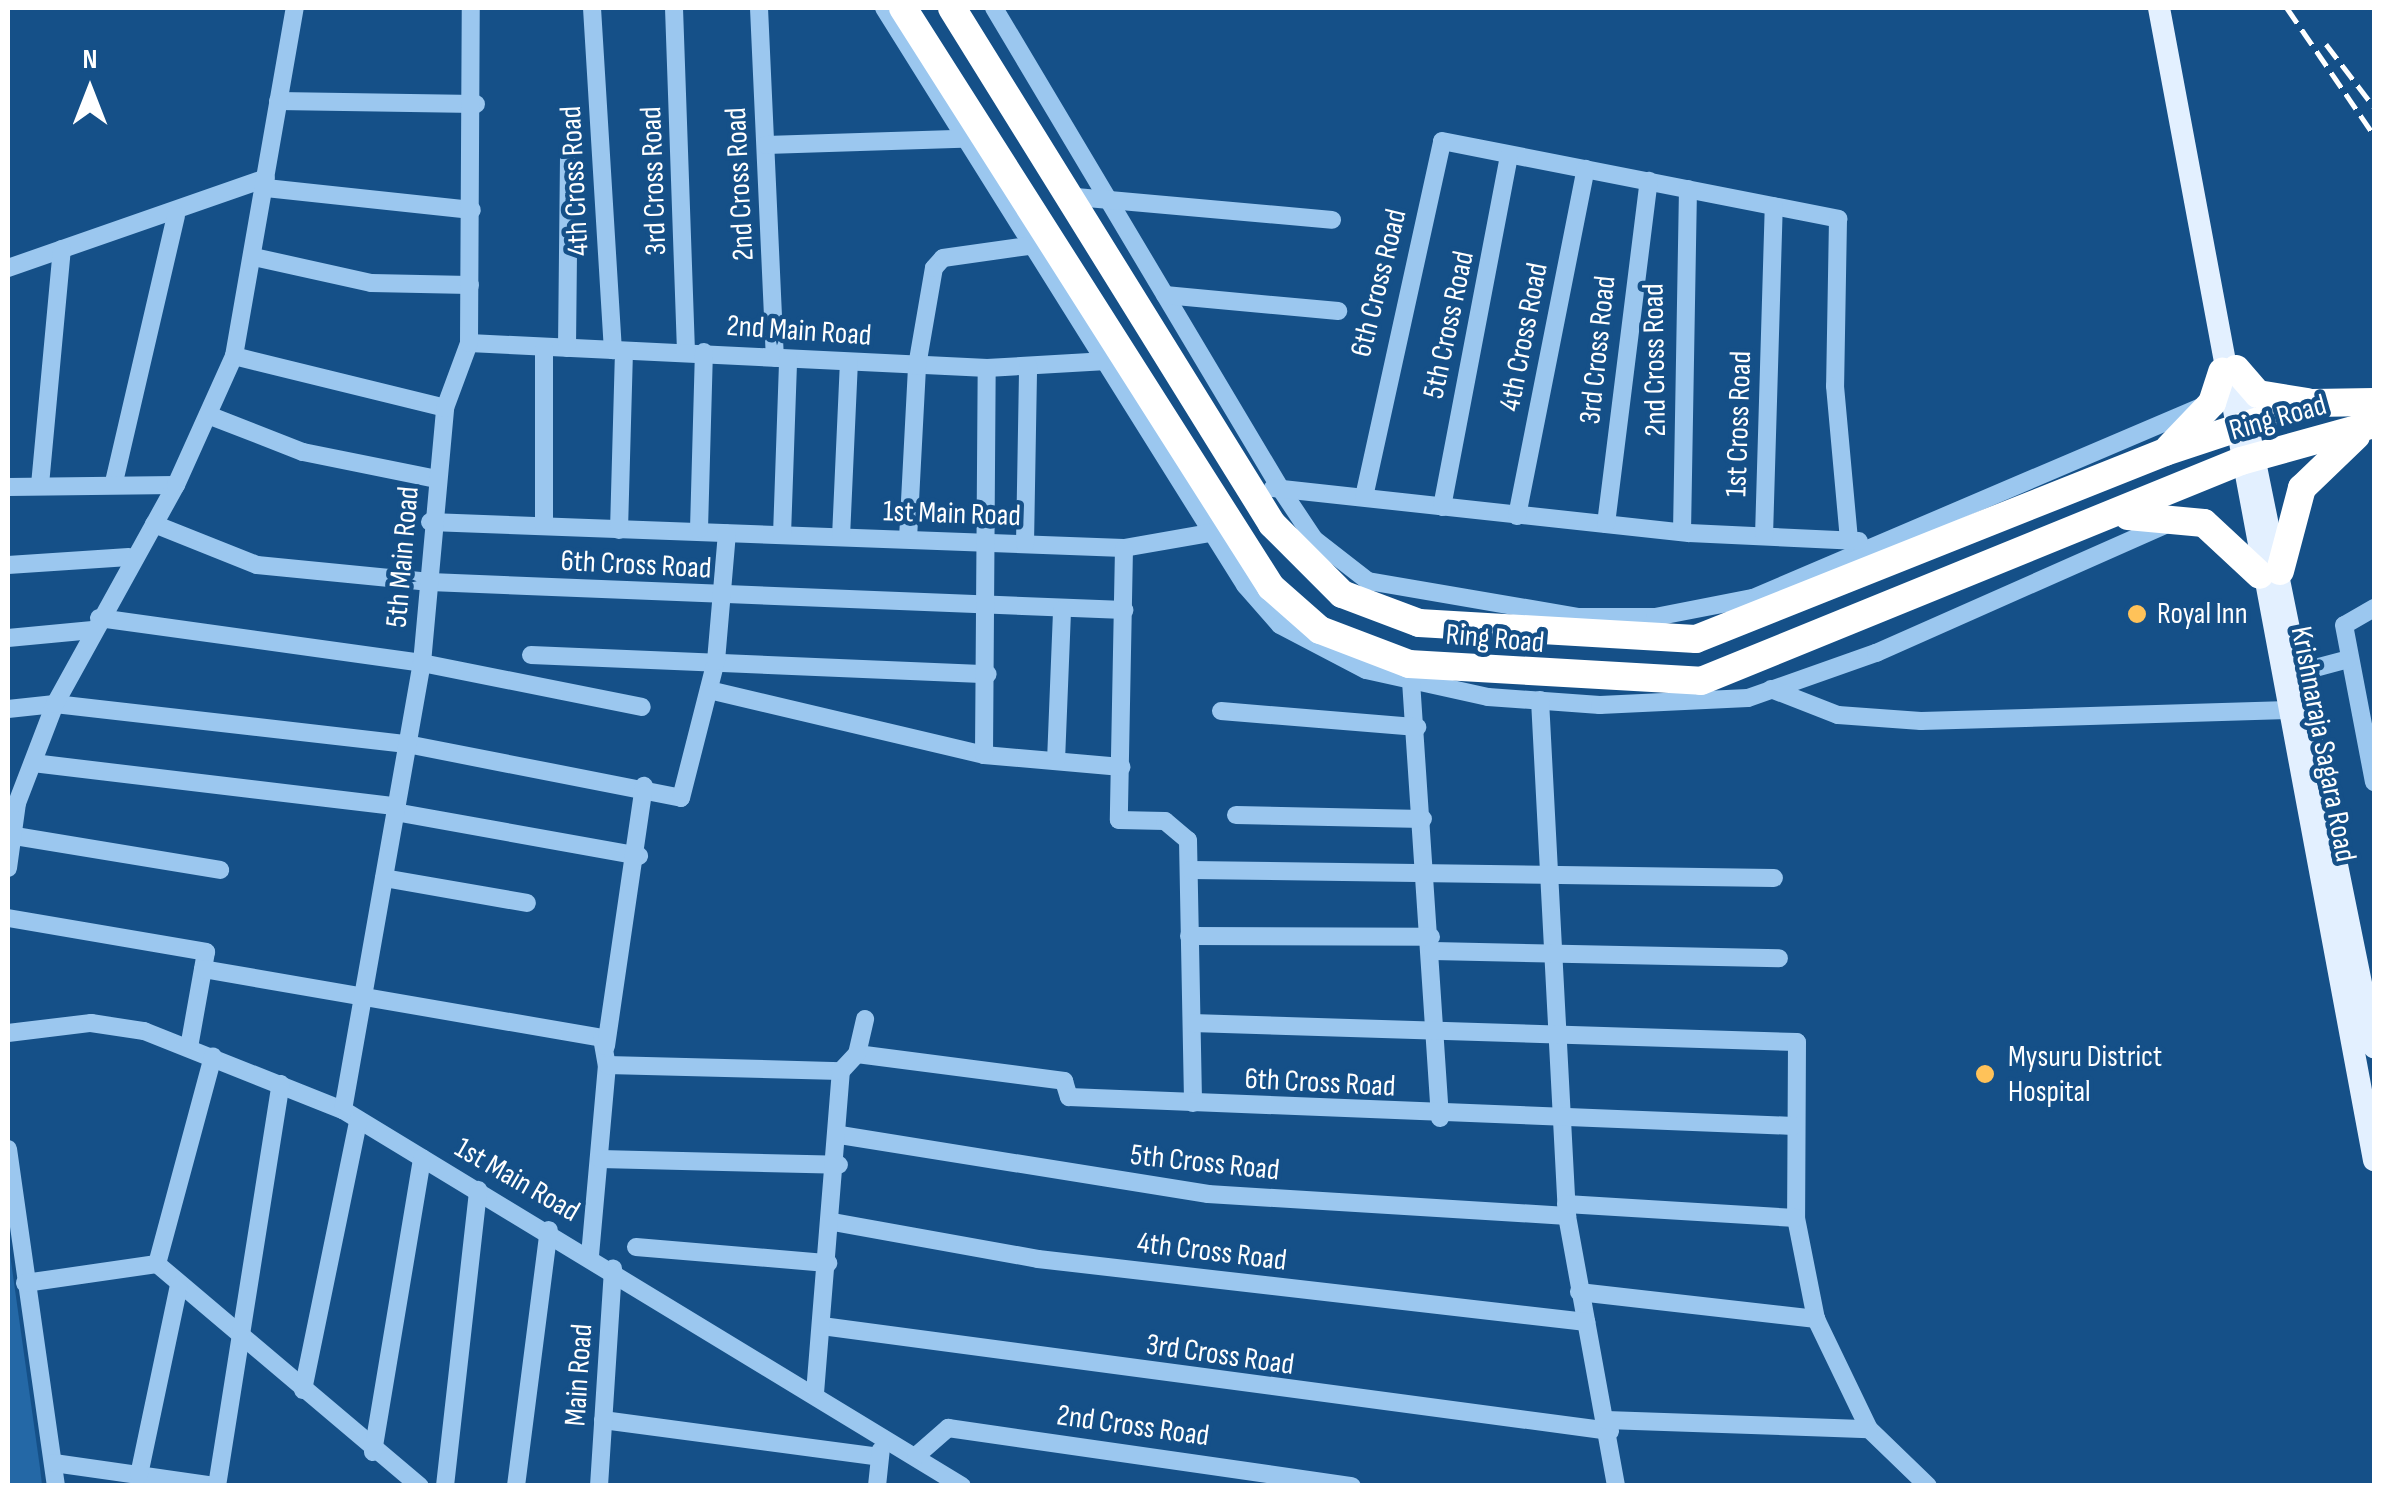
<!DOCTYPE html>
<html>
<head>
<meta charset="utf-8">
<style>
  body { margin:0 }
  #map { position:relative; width:2382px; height:1493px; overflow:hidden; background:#155088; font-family:"Sofia Sans Condensed",sans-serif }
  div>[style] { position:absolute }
  .green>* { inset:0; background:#2468a6 }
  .minor>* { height:18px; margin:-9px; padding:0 9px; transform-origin:9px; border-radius:9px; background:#9bc7ef }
  .major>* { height:22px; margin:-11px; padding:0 11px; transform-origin:11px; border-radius:11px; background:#e3f0ff }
  .highway>* { height:28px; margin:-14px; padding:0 14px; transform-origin:14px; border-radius:14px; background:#fff }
  .rail>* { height:5px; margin-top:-2.5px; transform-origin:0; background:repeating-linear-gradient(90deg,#fff 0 18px,transparent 0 26px) }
  .dots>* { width:28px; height:28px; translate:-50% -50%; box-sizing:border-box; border:5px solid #155088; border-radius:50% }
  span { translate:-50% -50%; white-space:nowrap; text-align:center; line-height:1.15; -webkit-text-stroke:9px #155088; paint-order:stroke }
  .street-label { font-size:30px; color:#fff }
  .poi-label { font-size:30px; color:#fff }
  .left { translate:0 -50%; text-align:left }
  .frame { position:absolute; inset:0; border:10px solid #fff; pointer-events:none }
  .north { position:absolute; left:40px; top:40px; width:100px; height:100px; -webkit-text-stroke:8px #155088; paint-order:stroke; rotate:0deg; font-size:28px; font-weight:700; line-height:40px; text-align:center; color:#fff }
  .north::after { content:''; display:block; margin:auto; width:35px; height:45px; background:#fff; clip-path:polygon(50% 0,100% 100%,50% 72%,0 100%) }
</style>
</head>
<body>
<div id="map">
  <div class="green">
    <i style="clip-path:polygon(8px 1240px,40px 1468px,42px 1485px,8px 1485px)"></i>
  </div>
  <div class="minor">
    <i style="left:592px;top:8px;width:343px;rotate:86.5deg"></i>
    <i style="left:674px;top:8px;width:344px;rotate:88deg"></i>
    <i style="left:759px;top:8px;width:350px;rotate:87.4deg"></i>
    <i style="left:884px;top:8px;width:681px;rotate:57.97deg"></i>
    <i style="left:1245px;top:585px;width:53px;rotate:48.8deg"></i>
    <i style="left:1280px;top:625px;width:97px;rotate:27.6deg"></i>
    <i style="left:1366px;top:670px;width:125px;rotate:12.5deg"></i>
    <i style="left:1488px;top:697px;width:112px;rotate:4.1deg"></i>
    <i style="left:1600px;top:705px;width:148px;rotate:-2.7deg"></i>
    <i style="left:1748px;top:698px;width:136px;rotate:-19.4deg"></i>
    <i style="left:1876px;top:653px;width:321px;rotate:-23.9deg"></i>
    <i style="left:994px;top:8px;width:559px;rotate:59.21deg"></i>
    <i style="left:1280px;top:488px;width:61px;rotate:56.3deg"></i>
    <i style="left:1314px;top:539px;width:68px;rotate:37.9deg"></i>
    <i style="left:1368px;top:581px;width:214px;rotate:9.7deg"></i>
    <i style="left:1579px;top:617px;width:76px"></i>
    <i style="left:1655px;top:617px;width:100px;rotate:-11deg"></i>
    <i style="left:1753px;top:598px;width:485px;rotate:-23.1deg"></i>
    <i style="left:278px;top:101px;width:198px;rotate:0.9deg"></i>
    <i style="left:766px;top:145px;width:196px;rotate:-1.8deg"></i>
    <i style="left:266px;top:188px;width:207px;rotate:6.1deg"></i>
    <i style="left:1076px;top:197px;width:257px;rotate:5.1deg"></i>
    <i style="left:254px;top:257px;width:120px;rotate:12.5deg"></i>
    <i style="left:371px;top:283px;width:99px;rotate:1.2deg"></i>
    <i style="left:8px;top:268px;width:273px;rotate:-19.2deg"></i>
    <i style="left:1165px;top:295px;width:174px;rotate:5.3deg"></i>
    <i style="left:469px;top:343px;width:519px;rotate:2.76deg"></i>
    <i style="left:987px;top:368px;width:120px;rotate:-3.3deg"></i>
    <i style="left:567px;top:348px;width:191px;rotate:-89.4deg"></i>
    <i style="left:234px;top:356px;width:217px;rotate:13.8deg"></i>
    <i style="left:208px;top:415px;width:102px;rotate:21.3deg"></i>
    <i style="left:303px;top:452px;width:137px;rotate:11.4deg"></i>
    <i style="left:114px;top:482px;width:273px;rotate:-76.9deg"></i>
    <i style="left:40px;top:485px;width:237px;rotate:-84.7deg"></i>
    <i style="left:8px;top:487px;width:168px;rotate:-0.7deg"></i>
    <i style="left:1273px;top:488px;width:418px;rotate:6.2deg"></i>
    <i style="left:1689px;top:533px;width:170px;rotate:2.7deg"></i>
    <i style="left:1364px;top:497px;width:364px;rotate:-77.6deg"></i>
    <i style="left:1442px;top:141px;width:404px;rotate:11.1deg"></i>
    <i style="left:1838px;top:219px;width:167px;rotate:91deg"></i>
    <i style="left:1835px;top:386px;width:154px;rotate:84.8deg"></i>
    <i style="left:1442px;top:507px;width:358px;rotate:-79.2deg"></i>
    <i style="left:1517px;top:516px;width:354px;rotate:-78.8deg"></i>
    <i style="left:430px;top:522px;width:694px;rotate:2.15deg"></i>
    <i style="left:1124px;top:548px;width:98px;rotate:-9.9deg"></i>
    <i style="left:154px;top:524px;width:111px;rotate:21.7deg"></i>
    <i style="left:257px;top:565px;width:174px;rotate:5.6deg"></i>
    <i style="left:430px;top:582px;width:695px;rotate:2.31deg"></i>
    <i style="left:1606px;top:524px;width:346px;rotate:-82.9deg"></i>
    <i style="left:544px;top:526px;width:179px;rotate:-90deg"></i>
    <i style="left:699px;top:529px;width:177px;rotate:-88.4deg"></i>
    <i style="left:619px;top:530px;width:179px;rotate:-88.4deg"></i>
    <i style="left:1682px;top:532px;width:343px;rotate:-89deg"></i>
    <i style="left:782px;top:535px;width:176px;rotate:-88deg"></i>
    <i style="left:1764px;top:536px;width:330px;rotate:-88.3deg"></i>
    <i style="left:841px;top:537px;width:175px;rotate:-87.4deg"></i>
    <i style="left:908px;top:539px;width:173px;rotate:-87deg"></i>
    <i style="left:917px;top:366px;width:99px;rotate:-80.2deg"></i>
    <i style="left:934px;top:268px;width:13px;rotate:-48deg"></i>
    <i style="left:943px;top:258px;width:86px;rotate:-8deg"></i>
    <i style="left:1025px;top:544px;width:178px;rotate:-89deg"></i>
    <i style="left:1124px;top:548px;width:272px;rotate:91.1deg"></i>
    <i style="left:1119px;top:820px;width:46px;rotate:1.2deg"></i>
    <i style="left:1165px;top:821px;width:30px;rotate:40deg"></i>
    <i style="left:1188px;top:840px;width:263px;rotate:88.9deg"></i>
    <i style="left:8px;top:565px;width:121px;rotate:-3.8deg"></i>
    <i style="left:2374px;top:608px;width:34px;rotate:150deg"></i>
    <i style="left:2344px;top:625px;width:160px;rotate:79.2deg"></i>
    <i style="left:99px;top:618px;width:326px;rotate:7.9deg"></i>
    <i style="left:422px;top:663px;width:224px;rotate:11.3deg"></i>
    <i style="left:8px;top:638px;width:85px;rotate:-5.4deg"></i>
    <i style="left:531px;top:655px;width:457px;rotate:2.4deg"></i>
    <i style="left:2300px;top:672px;width:51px;rotate:-14.9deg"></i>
    <i style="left:1411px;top:681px;width:438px;rotate:86.2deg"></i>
    <i style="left:1771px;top:689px;width:72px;rotate:21.2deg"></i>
    <i style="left:1838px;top:715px;width:83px;rotate:4.1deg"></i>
    <i style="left:1921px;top:721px;width:379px;rotate:-1.7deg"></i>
    <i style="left:709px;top:690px;width:283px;rotate:13.3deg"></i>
    <i style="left:984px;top:755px;width:138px;rotate:5deg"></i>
    <i style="left:1540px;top:700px;width:517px;rotate:87deg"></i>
    <i style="left:1567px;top:1216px;width:274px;rotate:79.7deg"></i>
    <i style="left:8px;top:709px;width:47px;rotate:-6.1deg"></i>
    <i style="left:55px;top:704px;width:354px;rotate:6.5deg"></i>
    <i style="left:407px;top:744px;width:279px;rotate:11.1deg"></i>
    <i style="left:681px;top:798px;width:141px;rotate:-75.7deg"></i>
    <i style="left:716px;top:661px;width:128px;rotate:-85.1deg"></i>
    <i style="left:1221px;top:711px;width:197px;rotate:4.7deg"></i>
    <i style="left:984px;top:755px;width:387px;rotate:-89.6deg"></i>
    <i style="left:1056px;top:761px;width:151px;rotate:-87.7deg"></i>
    <i style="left:33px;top:763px;width:366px;rotate:6.8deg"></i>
    <i style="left:395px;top:812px;width:248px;rotate:10.2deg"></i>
    <i style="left:1236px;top:815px;width:187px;rotate:1.2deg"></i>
    <i style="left:15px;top:836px;width:208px;rotate:9.4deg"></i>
    <i style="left:8px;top:868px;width:66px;rotate:-82.1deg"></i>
    <i style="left:17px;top:803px;width:106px;rotate:-69deg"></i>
    <i style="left:55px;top:704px;width:250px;rotate:-61.1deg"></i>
    <i style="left:176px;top:485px;width:141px;rotate:-65.8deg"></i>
    <i style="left:234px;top:356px;width:353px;rotate:-80.1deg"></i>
    <i style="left:1190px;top:870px;width:584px;rotate:0.78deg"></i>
    <i style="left:384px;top:878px;width:145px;rotate:9.9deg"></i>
    <i style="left:8px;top:918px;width:201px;rotate:9.7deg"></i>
    <i style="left:206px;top:952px;width:97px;rotate:100.1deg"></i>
    <i style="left:1189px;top:936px;width:242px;rotate:0.2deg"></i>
    <i style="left:1433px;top:951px;width:346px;rotate:1.2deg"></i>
    <i style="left:203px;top:969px;width:405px;rotate:9.8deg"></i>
    <i style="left:602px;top:1038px;width:27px;rotate:80deg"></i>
    <i style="left:607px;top:1065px;width:190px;rotate:95.1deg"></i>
    <i style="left:1192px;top:1023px;width:605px;rotate:1.8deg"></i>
    <i style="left:1797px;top:1042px;width:176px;rotate:90.3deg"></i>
    <i style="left:1796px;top:1218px;width:103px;rotate:78.8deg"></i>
    <i style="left:1816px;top:1319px;width:122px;rotate:64.3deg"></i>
    <i style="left:1869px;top:1429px;width:82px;rotate:44deg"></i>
    <i style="left:8px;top:1033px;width:84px;rotate:-6.9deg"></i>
    <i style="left:91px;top:1023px;width:54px;rotate:8.6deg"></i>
    <i style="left:144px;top:1031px;width:214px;rotate:21.7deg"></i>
    <i style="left:343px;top:1110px;width:724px;rotate:31.28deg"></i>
    <i style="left:606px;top:1046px;width:263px;rotate:-81.7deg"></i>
    <i style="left:857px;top:1054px;width:209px;rotate:7.4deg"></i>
    <i style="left:1064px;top:1081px;width:17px;rotate:73deg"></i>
    <i style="left:1069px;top:1097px;width:725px;rotate:2.29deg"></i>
    <i style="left:607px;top:1065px;width:234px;rotate:1.5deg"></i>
    <i style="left:343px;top:1110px;width:454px;rotate:-80deg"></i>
    <i style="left:422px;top:663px;width:256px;rotate:-84.8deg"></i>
    <i style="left:445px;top:408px;width:69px;rotate:-69.7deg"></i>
    <i style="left:469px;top:343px;width:335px;rotate:-89.7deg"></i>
    <i style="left:840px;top:1135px;width:373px;rotate:9.1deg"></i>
    <i style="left:1208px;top:1194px;width:360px;rotate:3.5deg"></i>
    <i style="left:8px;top:1149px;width:340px;rotate:81.9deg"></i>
    <i style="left:600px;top:1159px;width:239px;rotate:1.4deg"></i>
    <i style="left:1566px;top:1204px;width:230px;rotate:3.5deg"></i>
    <i style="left:833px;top:1222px;width:208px;rotate:10.2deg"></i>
    <i style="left:1038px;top:1259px;width:552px;rotate:6.56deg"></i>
    <i style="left:636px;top:1247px;width:193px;rotate:4.8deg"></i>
    <i style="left:157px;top:1264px;width:344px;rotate:40.2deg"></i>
    <i style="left:157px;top:1264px;width:215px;rotate:-74.9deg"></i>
    <i style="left:25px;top:1283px;width:133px;rotate:-8.2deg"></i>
    <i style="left:1579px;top:1292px;width:239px;rotate:6.5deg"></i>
    <i style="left:822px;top:1326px;width:795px;rotate:7.59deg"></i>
    <i style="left:303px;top:1390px;width:275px;rotate:-78.4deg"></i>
    <i style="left:815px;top:1393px;width:323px;rotate:-85.4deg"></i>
    <i style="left:841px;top:1071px;width:23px;rotate:-47deg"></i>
    <i style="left:857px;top:1054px;width:36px;rotate:-77deg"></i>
    <i style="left:603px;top:1420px;width:279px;rotate:7.6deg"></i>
    <i style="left:1606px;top:1420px;width:263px;rotate:2deg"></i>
    <i style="left:373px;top:1452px;width:298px;rotate:-80.5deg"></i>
    <i style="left:916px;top:1456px;width:43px;rotate:-41.2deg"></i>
    <i style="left:948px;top:1428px;width:408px;rotate:8.2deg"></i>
    <i style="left:54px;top:1463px;width:164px;rotate:8.1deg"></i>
    <i style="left:139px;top:1475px;width:194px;rotate:-78.1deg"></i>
    <i style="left:217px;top:1486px;width:407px;rotate:-81deg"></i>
    <i style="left:445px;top:1486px;width:298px;rotate:-83.6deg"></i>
    <i style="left:516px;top:1486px;width:258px;rotate:-82.7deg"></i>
    <i style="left:599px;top:1486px;width:218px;rotate:-86.3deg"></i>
    <i style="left:877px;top:1486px;width:36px;rotate:-84deg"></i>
  </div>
  <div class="major">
    <i style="left:2159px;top:8px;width:1172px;rotate:79.43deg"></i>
    <i style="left:2238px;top:378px;width:683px;rotate:78.51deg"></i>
  </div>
  <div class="highway">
    <i style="left:903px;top:8px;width:686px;rotate:57.56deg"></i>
    <i style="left:1271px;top:587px;width:65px;rotate:41.3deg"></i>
    <i style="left:1320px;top:630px;width:95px;rotate:20.9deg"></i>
    <i style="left:1409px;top:664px;width:292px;rotate:3.3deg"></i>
    <i style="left:1701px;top:681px;width:583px;rotate:-22.17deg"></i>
    <i style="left:2241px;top:461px;width:138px;rotate:-15.5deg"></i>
    <i style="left:952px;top:8px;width:607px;rotate:58.19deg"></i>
    <i style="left:1272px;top:524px;width:99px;rotate:45deg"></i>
    <i style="left:1342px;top:594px;width:82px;rotate:20.6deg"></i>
    <i style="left:1419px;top:623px;width:277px;rotate:3.3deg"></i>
    <i style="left:1696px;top:639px;width:505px;rotate:-21.74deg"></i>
    <i style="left:2165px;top:452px;width:156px;rotate:-18.3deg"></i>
    <i style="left:2313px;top:403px;width:61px;rotate:-0.9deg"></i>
    <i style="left:2236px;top:369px;width:33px;rotate:49deg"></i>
    <i style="left:2258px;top:394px;width:50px;rotate:9.3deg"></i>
    <i style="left:2169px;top:448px;width:62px;rotate:-46.3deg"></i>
    <i style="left:2212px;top:403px;width:33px;rotate:-72deg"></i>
    <i style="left:2128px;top:516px;width:76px;rotate:5.3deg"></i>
    <i style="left:2204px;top:523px;width:76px;rotate:42.9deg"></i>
    <i style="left:2280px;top:571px;width:86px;rotate:-75.2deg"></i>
    <i style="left:2302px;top:488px;width:75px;rotate:-43.9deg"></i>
  </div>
  <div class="rail">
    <i style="left:2287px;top:8px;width:154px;rotate:55.6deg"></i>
    <i style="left:2326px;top:44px;width:79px;rotate:52.7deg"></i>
  </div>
  <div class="dots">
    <i style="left:2137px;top:614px;background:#ffc259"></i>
    <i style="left:1985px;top:1074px;background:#ffc259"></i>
  </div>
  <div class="street-label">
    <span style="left:575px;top:181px;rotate:-93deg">4th Cross Road</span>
    <span style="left:654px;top:181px;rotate:-92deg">3rd Cross Road</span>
    <span style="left:740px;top:184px;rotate:-93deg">2nd Cross Road</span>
    <span style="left:1379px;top:283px;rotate:-76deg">6th Cross Road</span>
    <span style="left:1449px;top:325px;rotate:-78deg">5th Cross Road</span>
    <span style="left:799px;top:331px;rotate:4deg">2nd Main Road</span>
    <span style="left:1524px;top:337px;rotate:-79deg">4th Cross Road</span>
    <span style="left:1598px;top:350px;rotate:-84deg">3rd Cross Road</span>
    <span style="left:1655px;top:360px;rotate:-91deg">2nd Cross Road</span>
    <span style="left:2278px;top:418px;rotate:-16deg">Ring Road</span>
    <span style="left:1739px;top:424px;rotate:-88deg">1st Cross Road</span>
    <span style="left:952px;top:514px;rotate:2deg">1st Main Road</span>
    <span style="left:403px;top:557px;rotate:-85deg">5th Main Road</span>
    <span style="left:636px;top:565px;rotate:3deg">6th Cross Road</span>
    <span style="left:1495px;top:639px;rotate:5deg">Ring Road</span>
    <span style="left:2323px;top:744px;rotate:79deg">Krishnaraja Sagara Road</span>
    <span style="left:1320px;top:1083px;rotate:3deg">6th Cross Road</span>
    <span style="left:1205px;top:1163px;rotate:6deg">5th Cross Road</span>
    <span style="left:517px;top:1180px;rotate:30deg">1st Main Road</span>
    <span style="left:1212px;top:1252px;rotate:7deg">4th Cross Road</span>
    <span style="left:1220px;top:1355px;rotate:8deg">3rd Cross Road</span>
    <span style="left:579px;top:1375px;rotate:-86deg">Main Road</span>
    <span style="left:1133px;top:1426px;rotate:8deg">2nd Cross Road</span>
  </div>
  <div class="poi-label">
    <span class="left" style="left:2157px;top:614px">Royal Inn</span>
    <span class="left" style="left:2008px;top:1074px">Mysuru District<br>Hospital</span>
  </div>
  <div class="frame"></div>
  <div class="north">N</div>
</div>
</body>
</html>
